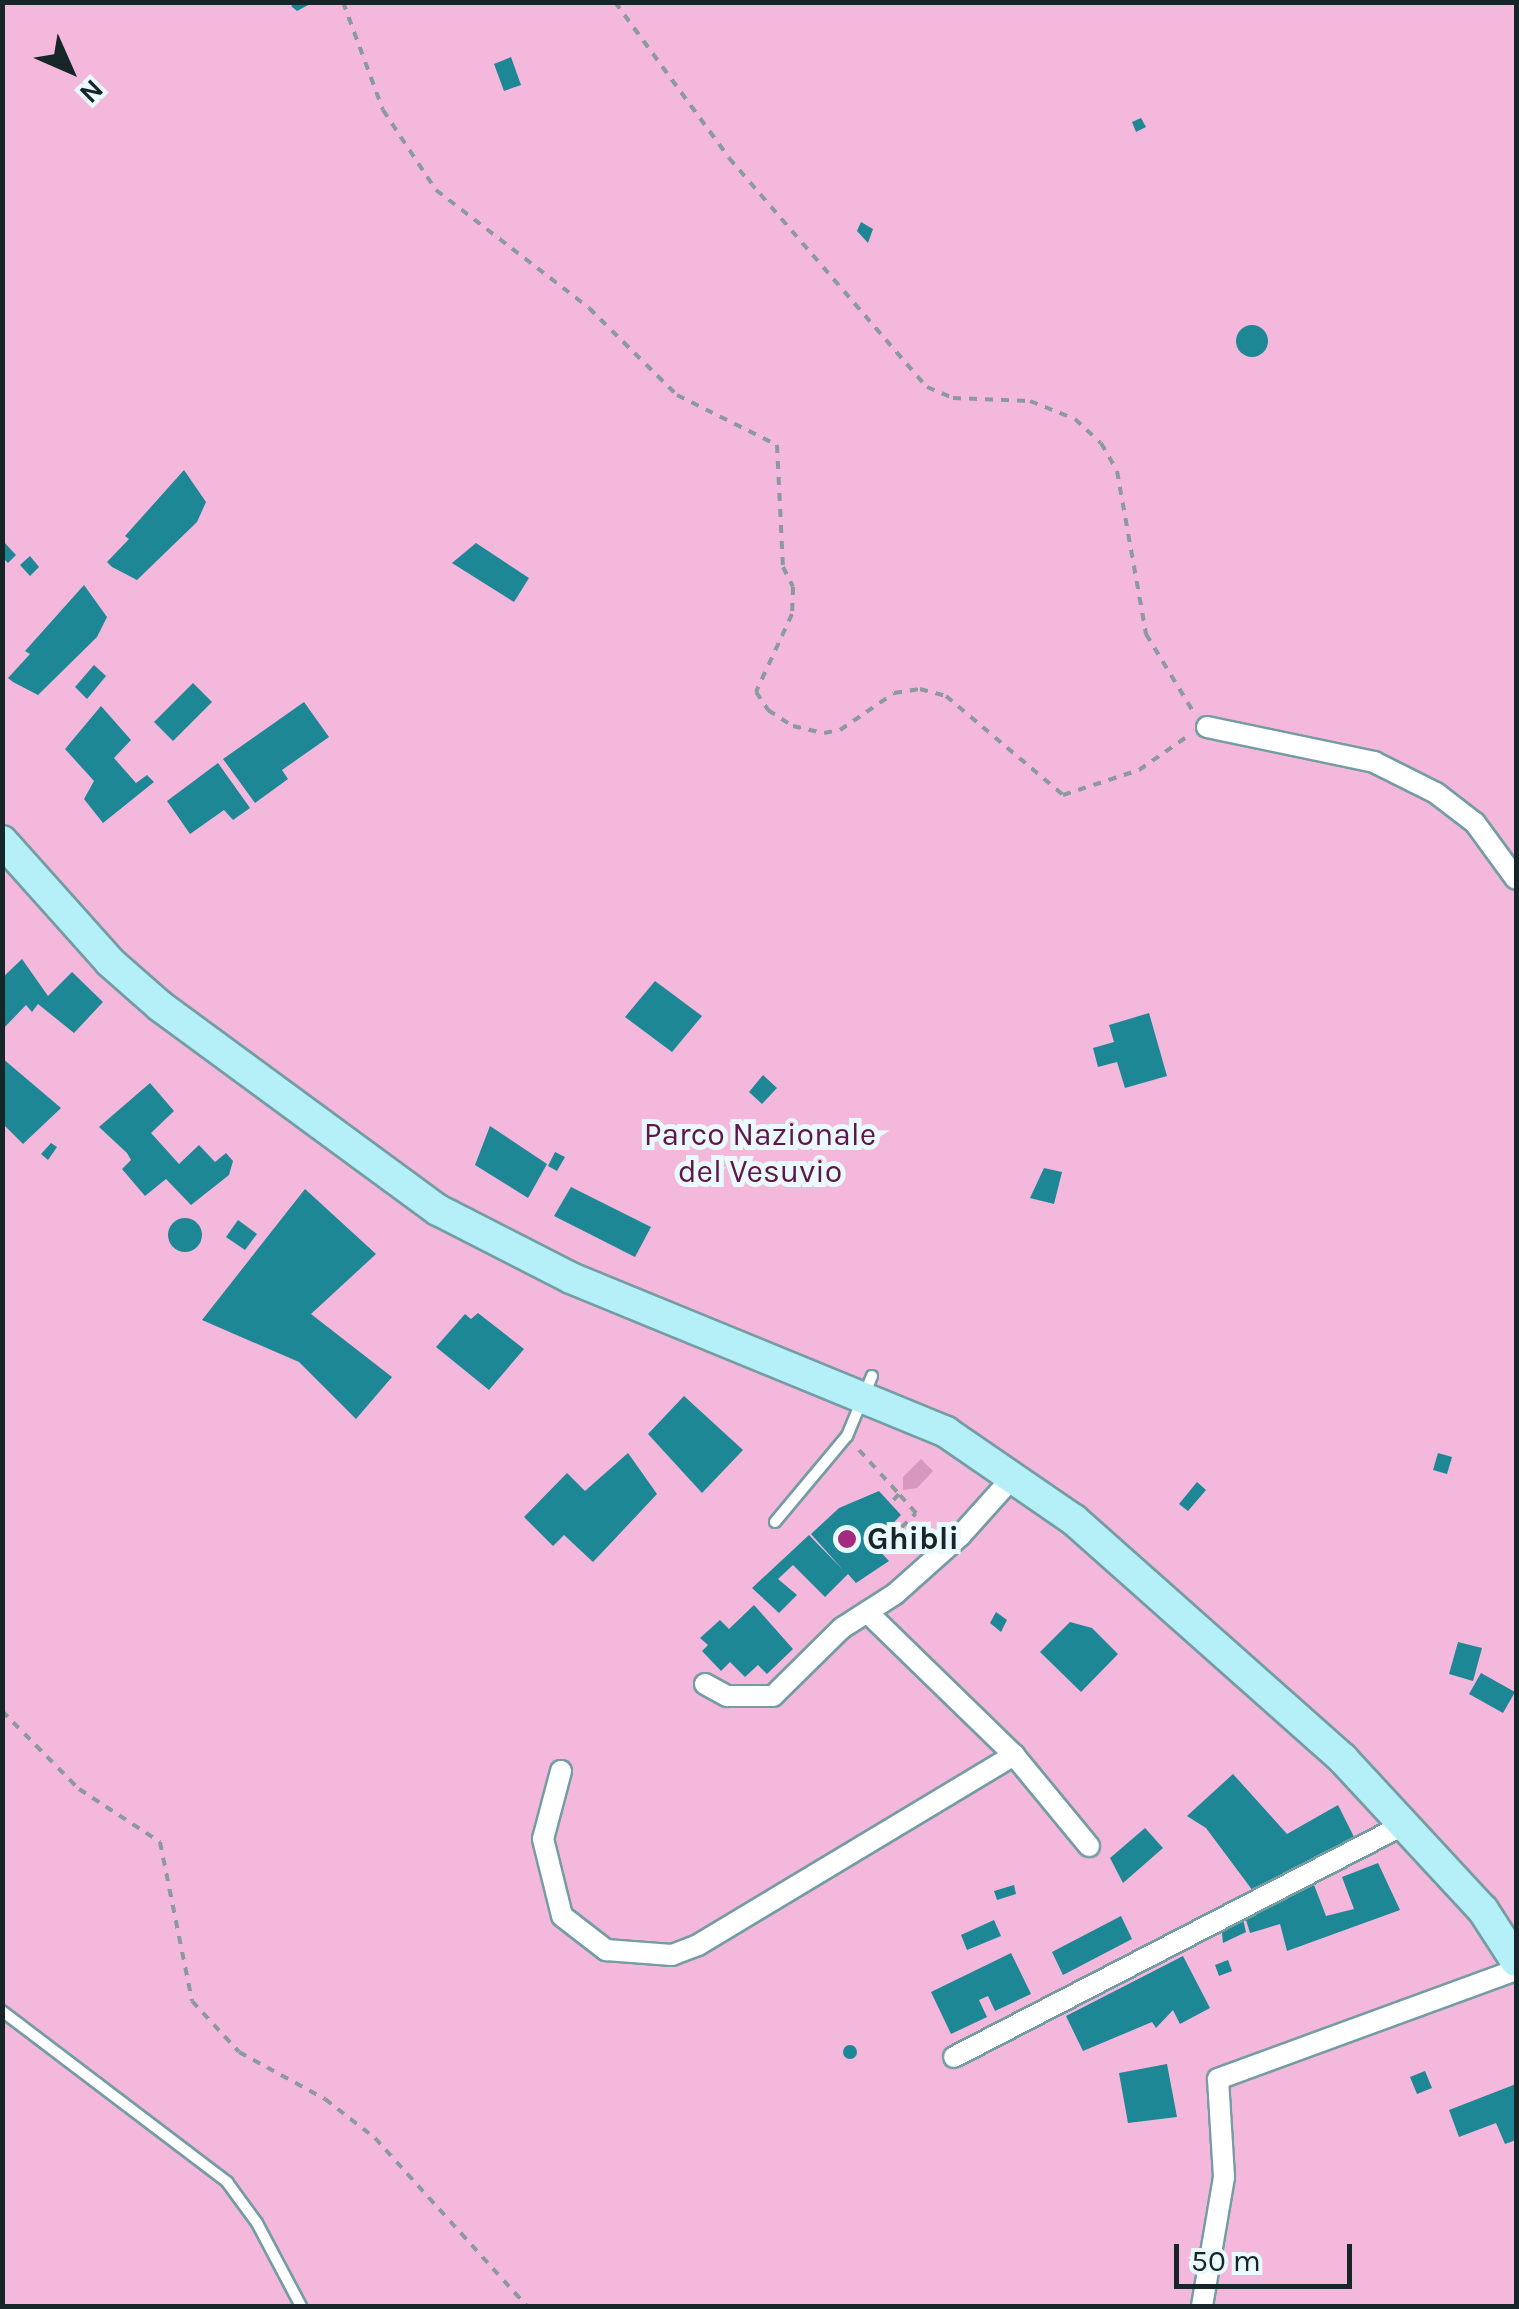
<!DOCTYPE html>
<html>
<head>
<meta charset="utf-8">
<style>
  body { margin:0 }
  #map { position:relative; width:1519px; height:2309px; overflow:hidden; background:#e9f9fc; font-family:Karla,sans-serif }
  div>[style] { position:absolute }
  .green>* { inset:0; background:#f3b8db }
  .water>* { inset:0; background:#d897be }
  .building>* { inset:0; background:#1d8796 }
  .round { border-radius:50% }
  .path>* { height:4px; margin-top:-2px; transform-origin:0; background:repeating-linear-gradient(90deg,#8a9a9d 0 8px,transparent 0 16px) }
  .roads { filter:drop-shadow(2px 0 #749ca3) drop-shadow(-2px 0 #749ca3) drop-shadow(0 2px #749ca3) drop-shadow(0 -2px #749ca3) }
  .lane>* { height:10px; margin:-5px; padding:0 5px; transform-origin:5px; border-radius:5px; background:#fff }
  .street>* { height:20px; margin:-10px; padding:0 10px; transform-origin:10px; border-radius:10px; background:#fff }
  .secondary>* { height:30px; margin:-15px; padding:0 15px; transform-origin:15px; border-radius:15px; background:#b5eff7 }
  .dots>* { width:28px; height:28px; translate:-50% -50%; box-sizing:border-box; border:5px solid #e9f9fc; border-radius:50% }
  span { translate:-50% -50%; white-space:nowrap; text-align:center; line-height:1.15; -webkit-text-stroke:10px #e9f9fc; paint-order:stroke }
  .park-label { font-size:32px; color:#61164a }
  .poi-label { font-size:32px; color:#152528; font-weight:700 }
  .left { translate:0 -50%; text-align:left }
  .frame { position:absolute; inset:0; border:5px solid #152528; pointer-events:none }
  .north { position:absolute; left:20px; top:20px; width:100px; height:100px; -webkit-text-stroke:8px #e9f9fc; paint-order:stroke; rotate:135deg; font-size:28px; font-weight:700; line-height:40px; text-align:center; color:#152528 }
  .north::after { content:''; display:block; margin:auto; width:35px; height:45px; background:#152528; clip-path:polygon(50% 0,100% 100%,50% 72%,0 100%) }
  .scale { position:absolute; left:1174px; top:2244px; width:178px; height:45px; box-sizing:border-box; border:5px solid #152528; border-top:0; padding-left:12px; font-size:30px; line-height:35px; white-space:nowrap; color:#152528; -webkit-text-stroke:8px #e9f9fc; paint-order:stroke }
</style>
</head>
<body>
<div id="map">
  <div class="green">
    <i style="clip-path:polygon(3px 3px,1516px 3px,1516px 2306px,3px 2306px)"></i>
  </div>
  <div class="water">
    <i style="clip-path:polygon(921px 1459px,933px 1471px,917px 1488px,903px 1490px,903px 1477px)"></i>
  </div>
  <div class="building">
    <i style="clip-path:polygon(298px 2px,314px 2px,297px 11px,291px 6px)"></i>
    <i style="clip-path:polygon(511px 57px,521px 85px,504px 91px,494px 64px)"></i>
    <i style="clip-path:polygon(1141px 118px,1146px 127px,1136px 132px,1132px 122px)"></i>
    <i style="clip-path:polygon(861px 222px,873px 229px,868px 243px,857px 231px)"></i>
    <i class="round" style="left:1236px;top:325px;width:32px;height:32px"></i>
    <i style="clip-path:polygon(184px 470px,206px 502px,197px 522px,137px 580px,112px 567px,107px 562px,129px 539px,125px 536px)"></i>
    <i style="clip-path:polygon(2px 540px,16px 555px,8px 563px,2px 557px)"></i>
    <i style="clip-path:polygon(476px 543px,529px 578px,514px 602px,452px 563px)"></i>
    <i style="clip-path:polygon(30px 556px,39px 567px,30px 576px,20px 565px)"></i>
    <i style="clip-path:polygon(84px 585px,107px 617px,97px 637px,38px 695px,13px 682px,8px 678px,30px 654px,25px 651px)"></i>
    <i style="clip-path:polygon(94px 665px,106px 676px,87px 699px,75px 687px)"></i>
    <i style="clip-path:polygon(193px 683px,212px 702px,173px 741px,154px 722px)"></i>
    <i style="clip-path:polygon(304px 702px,329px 737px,282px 770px,288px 779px,255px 803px,223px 759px)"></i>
    <i style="clip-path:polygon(101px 706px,131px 740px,114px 758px,136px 783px,147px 775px,154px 782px,103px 823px,84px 799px,94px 781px,65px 749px)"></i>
    <i style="clip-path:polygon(218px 763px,250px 808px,233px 820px,224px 810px,190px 834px,167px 801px)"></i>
    <i style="clip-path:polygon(22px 959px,48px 996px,72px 972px,103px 1002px,74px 1033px,38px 1004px,32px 1012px,26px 1005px,2px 1030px,2px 978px)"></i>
    <i style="clip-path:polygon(655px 981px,702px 1016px,672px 1052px,625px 1017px)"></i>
    <i style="clip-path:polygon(1149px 1013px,1167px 1076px,1125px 1088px,1117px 1062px,1098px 1067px,1093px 1048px,1114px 1042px,1109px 1025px)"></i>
    <i style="clip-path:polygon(2px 1058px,61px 1108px,23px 1144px,2px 1123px)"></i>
    <i style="clip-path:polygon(763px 1075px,777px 1088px,762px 1104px,749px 1092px)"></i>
    <i style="clip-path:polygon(150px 1083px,174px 1111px,151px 1133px,179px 1164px,199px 1145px,215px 1162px,226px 1153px,233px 1161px,229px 1175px,191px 1205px,166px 1179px,145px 1196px,122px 1169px,131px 1160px,127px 1153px,99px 1127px)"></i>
    <i style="clip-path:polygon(490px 1126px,547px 1164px,528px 1198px,475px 1165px)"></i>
    <i style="clip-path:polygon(51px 1143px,57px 1147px,48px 1160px,41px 1154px)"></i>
    <i style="clip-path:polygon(555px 1152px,565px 1157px,557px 1171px,548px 1166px)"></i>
    <i style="clip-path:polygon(1044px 1168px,1062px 1172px,1054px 1204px,1030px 1198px)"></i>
    <i style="clip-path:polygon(571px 1187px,651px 1227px,635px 1257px,554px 1216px)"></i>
    <i style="clip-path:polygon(305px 1189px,376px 1254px,311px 1314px,392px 1377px,356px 1419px,299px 1362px,202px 1320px)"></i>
    <i class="round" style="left:168px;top:1218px;width:34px;height:34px"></i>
    <i style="clip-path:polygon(238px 1220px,257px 1234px,245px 1250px,226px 1237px)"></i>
    <i style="clip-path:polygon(478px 1313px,524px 1349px,489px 1390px,436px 1347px,465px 1314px,471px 1319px)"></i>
    <i style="clip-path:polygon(684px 1396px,743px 1450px,702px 1493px,648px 1434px)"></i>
    <i style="clip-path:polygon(628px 1453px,657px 1494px,593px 1562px,564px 1535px,553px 1546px,524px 1517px,567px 1473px,585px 1491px)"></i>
    <i style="clip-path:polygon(1438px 1453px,1452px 1457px,1447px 1474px,1433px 1470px)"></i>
    <i style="clip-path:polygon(1197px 1482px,1206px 1490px,1188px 1511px,1179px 1504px)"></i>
    <i style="clip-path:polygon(879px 1491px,901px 1515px,873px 1544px,889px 1561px,856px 1583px,848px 1574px,825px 1597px,793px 1565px,778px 1579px,797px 1595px,779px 1613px,752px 1588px,809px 1535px,843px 1570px,811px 1534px,839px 1508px)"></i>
    <i style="clip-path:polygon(754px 1605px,793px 1649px,767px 1674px,758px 1665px,745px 1677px,730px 1662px,721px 1671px,702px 1651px,708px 1645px,700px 1638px,720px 1620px,729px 1629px)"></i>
    <i style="clip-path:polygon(996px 1612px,1007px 1620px,1001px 1632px,990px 1623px)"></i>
    <i style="clip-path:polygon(1070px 1622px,1092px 1628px,1118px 1654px,1081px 1692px,1040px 1652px)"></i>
    <i style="clip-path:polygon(1458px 1642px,1482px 1648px,1473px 1681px,1449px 1674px)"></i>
    <i style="clip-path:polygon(1481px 1673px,1515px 1692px,1503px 1713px,1469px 1694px)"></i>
    <i style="clip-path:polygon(1233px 1774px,1287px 1834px,1338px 1805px,1356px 1841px,1253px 1891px,1206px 1828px,1187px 1816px)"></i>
    <i style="clip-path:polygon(1145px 1828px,1163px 1848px,1123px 1883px,1110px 1858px)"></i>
    <i style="clip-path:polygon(1378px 1863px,1400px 1910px,1287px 1951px,1280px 1924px,1250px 1933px,1243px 1910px,1311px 1877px,1326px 1916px,1354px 1909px,1342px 1877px)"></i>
    <i style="clip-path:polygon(1014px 1885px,1016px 1894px,997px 1900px,994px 1891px)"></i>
    <i style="clip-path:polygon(1242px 1915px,1246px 1932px,1223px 1943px,1221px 1922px)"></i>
    <i style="clip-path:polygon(1121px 1916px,1132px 1939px,1063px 1975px,1052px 1952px)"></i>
    <i style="clip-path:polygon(994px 1920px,1001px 1936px,967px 1950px,961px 1935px)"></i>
    <i style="clip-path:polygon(1011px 1953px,1031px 1994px,995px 2011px,988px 1996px,979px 2000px,987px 2017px,951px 2034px,931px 1992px)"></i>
    <i style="clip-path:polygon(1183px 1956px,1210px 2008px,1180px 2024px,1173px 2010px,1156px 2028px,1152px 2022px,1083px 2051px,1066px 2016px)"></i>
    <i style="clip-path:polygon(1228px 1960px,1232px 1971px,1219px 1976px,1215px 1965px)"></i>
    <i class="round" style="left:843px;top:2045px;width:14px;height:14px"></i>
    <i style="clip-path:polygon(1167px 2064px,1177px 2117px,1128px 2123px,1119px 2073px)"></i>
    <i style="clip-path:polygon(1425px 2071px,1432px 2088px,1417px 2094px,1410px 2077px)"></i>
    <i style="clip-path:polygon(1516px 2084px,1516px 2140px,1505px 2144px,1496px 2123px,1459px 2137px,1449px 2110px)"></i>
  </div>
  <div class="path">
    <i style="left:343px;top:2px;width:115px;rotate:69.7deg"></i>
    <i style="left:383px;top:110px;width:96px;rotate:56.5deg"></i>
    <i style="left:436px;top:190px;width:193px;rotate:37.6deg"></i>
    <i style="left:589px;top:308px;width:124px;rotate:44.7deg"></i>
    <i style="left:677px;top:395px;width:112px;rotate:26.6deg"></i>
    <i style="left:777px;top:445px;width:122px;rotate:87.2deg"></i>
    <i style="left:783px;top:567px;width:22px;rotate:63deg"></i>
    <i style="left:793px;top:587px;width:27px;rotate:92deg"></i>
    <i style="left:792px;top:614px;width:86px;rotate:114.8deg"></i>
    <i style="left:756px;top:692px;width:22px;rotate:56deg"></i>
    <i style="left:768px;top:710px;width:30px;rotate:33deg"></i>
    <i style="left:793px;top:726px;width:32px;rotate:13deg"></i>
    <i style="left:824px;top:733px;width:16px;rotate:-11deg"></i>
    <i style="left:840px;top:730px;width:65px;rotate:-34.4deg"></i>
    <i style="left:894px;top:693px;width:26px;rotate:-9deg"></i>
    <i style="left:920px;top:689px;width:27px;rotate:15deg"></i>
    <i style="left:946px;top:696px;width:153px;rotate:40.2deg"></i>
    <i style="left:1063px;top:795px;width:80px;rotate:-18.2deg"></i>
    <i style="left:1139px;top:770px;width:60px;rotate:-34.8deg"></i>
    <i style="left:615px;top:2px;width:193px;rotate:53.8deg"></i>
    <i style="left:729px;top:158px;width:303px;rotate:49.2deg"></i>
    <i style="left:927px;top:387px;width:28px;rotate:23deg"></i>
    <i style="left:953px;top:398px;width:77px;rotate:2.2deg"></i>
    <i style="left:1030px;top:401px;width:48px;rotate:21.8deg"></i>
    <i style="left:1075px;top:419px;width:35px;rotate:43deg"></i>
    <i style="left:1101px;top:443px;width:32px;rotate:60deg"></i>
    <i style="left:1117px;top:471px;width:166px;rotate:79.9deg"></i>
    <i style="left:1146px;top:634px;width:92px;rotate:58.7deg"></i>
    <i style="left:859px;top:1450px;width:59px;rotate:47.7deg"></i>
    <i style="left:879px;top:1550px;width:52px;rotate:-45deg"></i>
    <i style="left:916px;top:1513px;width:25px;rotate:-132deg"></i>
    <i style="left:899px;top:1494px;width:12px;rotate:132deg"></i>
    <i style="left:2px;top:1711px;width:110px;rotate:45.4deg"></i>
    <i style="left:79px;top:1789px;width:97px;rotate:33.2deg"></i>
    <i style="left:160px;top:1842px;width:162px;rotate:78.6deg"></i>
    <i style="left:192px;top:2001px;width:69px;rotate:47.3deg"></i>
    <i style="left:239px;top:2052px;width:98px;rotate:28.7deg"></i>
    <i style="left:325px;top:2099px;width:63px;rotate:38deg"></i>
    <i style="left:375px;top:2138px;width:227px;rotate:47.9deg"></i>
  </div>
  <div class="roads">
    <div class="lane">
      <i style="left:775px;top:1522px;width:112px;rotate:-50.1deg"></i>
      <i style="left:847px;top:1436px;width:65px;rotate:-67.4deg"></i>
      <i style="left:2px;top:2011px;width:283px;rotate:37.2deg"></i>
      <i style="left:227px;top:2182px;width:51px;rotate:53.8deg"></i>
      <i style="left:257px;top:2223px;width:94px;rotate:62.1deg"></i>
    </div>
    <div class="street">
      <i style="left:1207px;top:727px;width:171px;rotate:11.8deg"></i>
      <i style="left:1374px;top:762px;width:69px;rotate:26.6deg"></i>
      <i style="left:1436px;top:793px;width:49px;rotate:37.6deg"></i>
      <i style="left:1475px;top:823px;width:69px;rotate:53.8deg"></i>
      <i style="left:867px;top:1612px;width:205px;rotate:44.2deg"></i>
      <i style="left:1014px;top:1755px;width:118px;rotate:50.5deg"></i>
      <i style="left:705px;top:1684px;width:25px;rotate:29deg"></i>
      <i style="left:727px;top:1696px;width:46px"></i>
      <i style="left:773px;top:1696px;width:97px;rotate:-44.6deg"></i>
      <i style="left:842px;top:1628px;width:63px;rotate:-32.7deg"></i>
      <i style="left:895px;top:1594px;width:87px;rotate:-41.7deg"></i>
      <i style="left:960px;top:1536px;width:79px;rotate:-48.1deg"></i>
      <i style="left:561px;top:1771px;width:70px;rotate:104.8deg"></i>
      <i style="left:543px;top:1839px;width:79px;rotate:76.1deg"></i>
      <i style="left:562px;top:1916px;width:56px;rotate:37.7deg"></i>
      <i style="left:606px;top:1950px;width:66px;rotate:4.3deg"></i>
      <i style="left:672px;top:1955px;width:28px;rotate:-21deg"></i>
      <i style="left:698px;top:1945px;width:369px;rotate:-31deg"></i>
      <i style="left:954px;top:2057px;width:510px;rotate:-27.32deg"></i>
      <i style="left:1202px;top:2306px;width:131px;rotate:-80.3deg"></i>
      <i style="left:1224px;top:2177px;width:98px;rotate:-93.5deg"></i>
      <i style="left:1218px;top:2079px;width:317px;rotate:-20.1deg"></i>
    </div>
    <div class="secondary">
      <i style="left:2px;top:841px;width:162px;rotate:48.2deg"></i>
      <i style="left:110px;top:962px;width:67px;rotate:41.3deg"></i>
      <i style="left:160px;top:1006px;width:345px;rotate:36.3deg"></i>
      <i style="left:438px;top:1210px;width:149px;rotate:27.1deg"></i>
      <i style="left:571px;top:1278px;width:405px;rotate:22.3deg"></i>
      <i style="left:946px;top:1432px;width:155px;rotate:34.5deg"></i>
      <i style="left:1074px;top:1520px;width:360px;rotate:41.6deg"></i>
      <i style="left:1343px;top:1759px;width:206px;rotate:47.2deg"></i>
      <i style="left:1483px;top:1910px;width:61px;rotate:57.1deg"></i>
    </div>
  </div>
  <div class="dots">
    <i style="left:847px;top:1539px;background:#a42a7f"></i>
  </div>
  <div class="park-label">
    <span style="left:760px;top:1154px">Parco Nazionale<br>del Vesuvio</span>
  </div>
  <div class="poi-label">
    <span class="left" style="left:867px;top:1539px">Ghibli</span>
  </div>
  <div class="frame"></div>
  <div class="north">N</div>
  <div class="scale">50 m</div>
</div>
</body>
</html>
